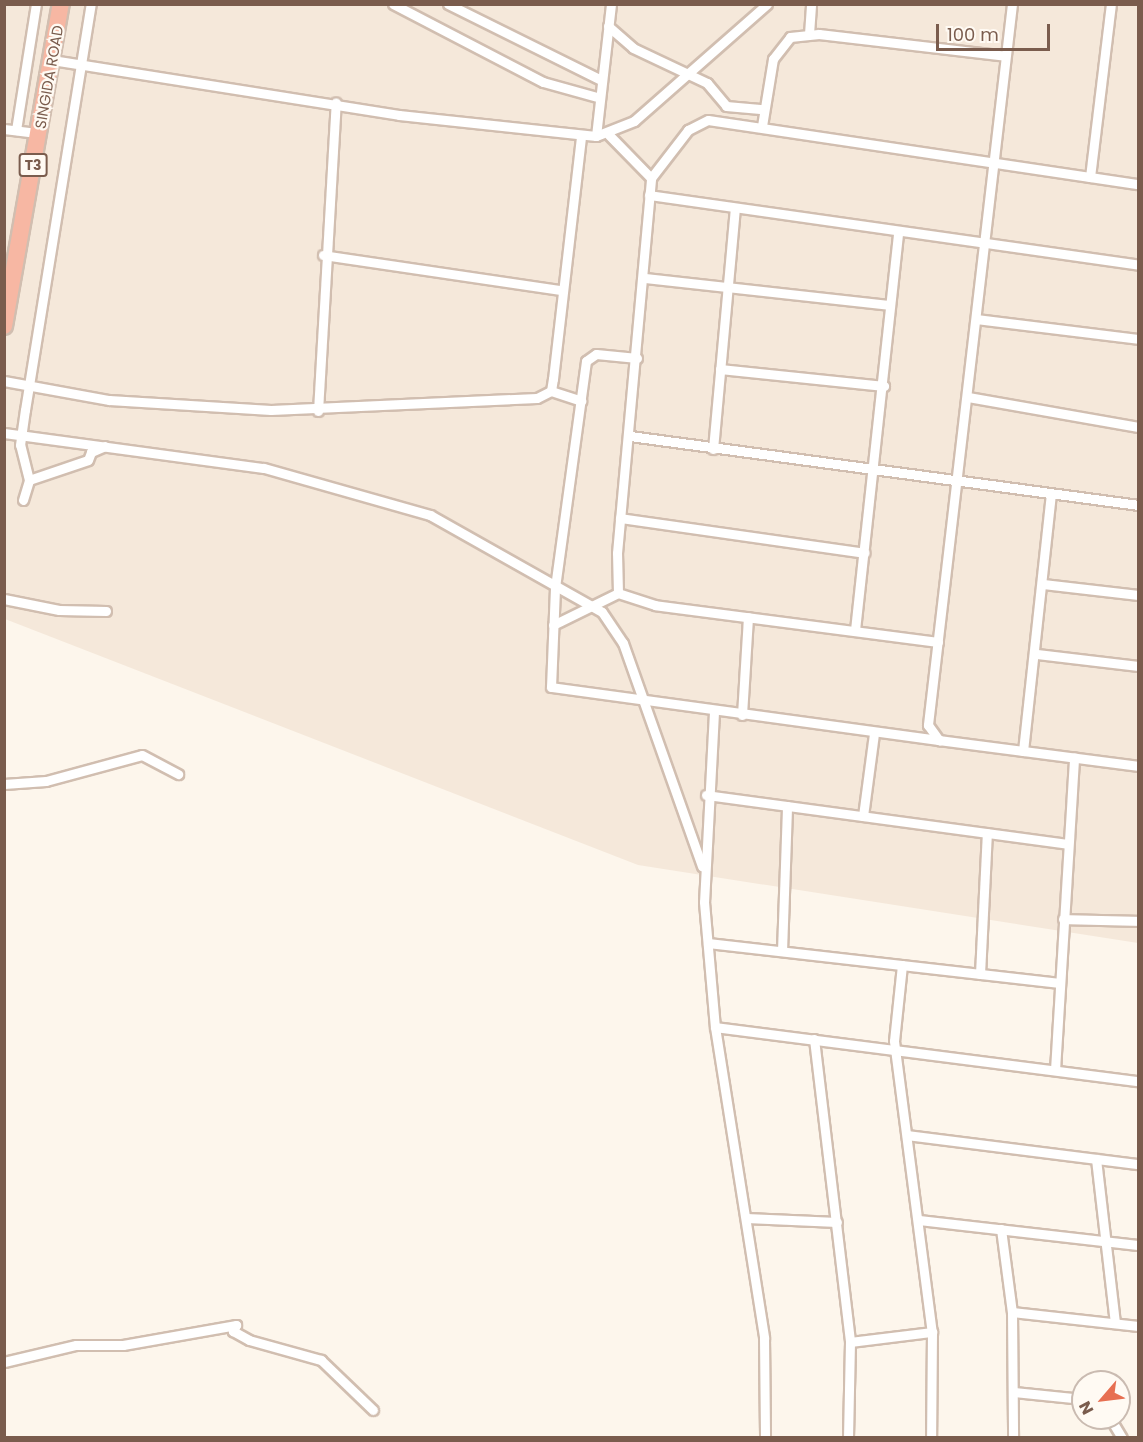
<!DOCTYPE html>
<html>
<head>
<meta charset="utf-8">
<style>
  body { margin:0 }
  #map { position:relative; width:1143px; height:1442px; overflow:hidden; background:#fdf6ec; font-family:Poppins,sans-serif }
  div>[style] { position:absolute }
  .residential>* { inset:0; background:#f5e8da }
  .roads { filter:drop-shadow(2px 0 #d1beb0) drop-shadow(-2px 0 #d1beb0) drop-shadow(0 2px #d1beb0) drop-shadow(0 -2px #d1beb0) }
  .street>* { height:9px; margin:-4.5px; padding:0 4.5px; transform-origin:4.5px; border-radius:4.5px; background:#fff }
  .highway>* { height:16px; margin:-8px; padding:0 8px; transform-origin:8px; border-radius:8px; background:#f7b7a3 }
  span { translate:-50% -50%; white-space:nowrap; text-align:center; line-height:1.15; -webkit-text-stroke:4.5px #fffaf3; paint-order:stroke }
  .shield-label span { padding:2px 4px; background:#fffaf3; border:2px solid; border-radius:4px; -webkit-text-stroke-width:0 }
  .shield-label { font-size:14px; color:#7a5c4d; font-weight:700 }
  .street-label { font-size:15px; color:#7a5c4d }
  .frame { position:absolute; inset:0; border:6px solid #7a5c4d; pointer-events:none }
  .north { position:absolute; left:1071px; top:1370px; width:60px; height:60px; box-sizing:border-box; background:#fffaf3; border:2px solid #cabbb1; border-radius:50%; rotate:242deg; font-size:16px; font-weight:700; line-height:24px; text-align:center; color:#7a5c4d }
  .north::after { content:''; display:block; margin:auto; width:21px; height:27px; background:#e76f51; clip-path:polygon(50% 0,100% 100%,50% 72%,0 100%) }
  .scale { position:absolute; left:936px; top:24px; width:114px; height:27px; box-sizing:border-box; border:3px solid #7a5c4d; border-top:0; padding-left:8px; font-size:18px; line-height:21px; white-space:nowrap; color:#7a5c4d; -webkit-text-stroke:4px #fffaf3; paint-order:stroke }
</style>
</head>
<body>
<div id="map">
  <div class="residential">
    <i style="clip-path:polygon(4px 5px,1138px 5px,1138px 943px,638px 865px,5px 619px)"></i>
  </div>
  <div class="roads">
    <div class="street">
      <i style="left:393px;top:4px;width:169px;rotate:27.5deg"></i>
      <i style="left:543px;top:82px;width:56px;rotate:15.5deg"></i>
      <i style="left:448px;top:4px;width:169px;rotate:26.4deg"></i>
      <i style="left:1012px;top:4px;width:726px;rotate:96.65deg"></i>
      <i style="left:928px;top:725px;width:19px;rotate:54deg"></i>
      <i style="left:939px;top:740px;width:201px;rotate:7.4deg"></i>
      <i style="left:608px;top:26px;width:33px;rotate:41deg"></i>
      <i style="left:633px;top:48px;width:82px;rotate:25.3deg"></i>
      <i style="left:707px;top:83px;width:30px;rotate:50deg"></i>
      <i style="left:726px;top:106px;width:37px;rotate:5deg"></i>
      <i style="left:809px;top:34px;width:30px;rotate:-86deg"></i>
      <i style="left:52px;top:60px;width:351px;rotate:9deg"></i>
      <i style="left:399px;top:115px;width:198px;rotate:6.1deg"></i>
      <i style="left:596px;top:136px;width:41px;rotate:-21.5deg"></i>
      <i style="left:634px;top:121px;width:177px;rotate:-41.3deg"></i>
      <i style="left:762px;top:126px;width:68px;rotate:-80.7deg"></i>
      <i style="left:773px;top:59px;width:28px;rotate:-52deg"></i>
      <i style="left:790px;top:37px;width:29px;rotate:-6deg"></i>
      <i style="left:819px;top:34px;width:187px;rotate:6.7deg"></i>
      <i style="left:4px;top:129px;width:35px;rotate:7deg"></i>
      <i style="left:16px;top:130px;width:128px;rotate:-81deg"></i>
      <i style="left:609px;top:135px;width:60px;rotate:45.7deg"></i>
      <i style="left:596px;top:136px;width:133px;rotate:-83.5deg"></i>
      <i style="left:1090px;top:177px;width:174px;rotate:-83.1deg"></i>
      <i style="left:649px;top:195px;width:494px;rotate:8.1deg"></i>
      <i style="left:323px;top:255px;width:241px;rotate:8.4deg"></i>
      <i style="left:645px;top:278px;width:245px;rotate:6.3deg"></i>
      <i style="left:976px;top:319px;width:163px;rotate:7deg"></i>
      <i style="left:637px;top:358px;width:41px;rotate:-174.4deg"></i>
      <i style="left:596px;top:354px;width:12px;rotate:145deg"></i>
      <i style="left:586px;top:361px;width:229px;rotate:97.8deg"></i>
      <i style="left:555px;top:588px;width:99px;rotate:92.3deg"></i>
      <i style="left:551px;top:687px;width:392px;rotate:7.8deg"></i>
      <i style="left:720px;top:369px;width:165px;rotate:5.9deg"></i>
      <i style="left:4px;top:381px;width:107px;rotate:10.3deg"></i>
      <i style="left:109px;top:400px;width:162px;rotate:3.5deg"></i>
      <i style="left:271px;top:410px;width:266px;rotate:-2.6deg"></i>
      <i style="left:537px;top:398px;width:16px;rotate:-27deg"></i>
      <i style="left:551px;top:391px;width:12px;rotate:-81deg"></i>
      <i style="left:553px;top:379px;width:245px;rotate:-83.4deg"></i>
      <i style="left:551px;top:391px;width:32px;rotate:18deg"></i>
      <i style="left:968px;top:397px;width:173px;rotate:10deg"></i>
      <i style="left:318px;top:411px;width:309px;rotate:-86.7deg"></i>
      <i style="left:4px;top:433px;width:262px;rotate:7.7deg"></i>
      <i style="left:264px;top:468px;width:173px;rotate:15.8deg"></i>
      <i style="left:430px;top:515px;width:197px;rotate:29.4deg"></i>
      <i style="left:602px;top:612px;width:37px;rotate:56deg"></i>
      <i style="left:623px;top:643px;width:237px;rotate:70.5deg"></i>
      <i style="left:630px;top:436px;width:513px;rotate:7.73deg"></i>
      <i style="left:713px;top:449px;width:242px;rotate:-84.8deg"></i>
      <i style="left:29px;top:480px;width:36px;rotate:-104deg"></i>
      <i style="left:20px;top:445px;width:35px;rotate:-82deg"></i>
      <i style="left:25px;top:410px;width:411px;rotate:-80.8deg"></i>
      <i style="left:23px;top:500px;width:21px;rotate:-73deg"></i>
      <i style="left:29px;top:480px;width:62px;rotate:-18.7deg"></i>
      <i style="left:88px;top:460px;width:9px;rotate:-69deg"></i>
      <i style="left:91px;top:452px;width:15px;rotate:-23deg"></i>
      <i style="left:620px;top:518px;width:247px;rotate:8.1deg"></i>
      <i style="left:1043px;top:584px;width:96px;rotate:6.6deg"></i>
      <i style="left:4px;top:599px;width:56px;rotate:11.3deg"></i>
      <i style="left:59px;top:610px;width:47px;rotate:1.2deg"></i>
      <i style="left:553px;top:625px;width:72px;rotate:-26.2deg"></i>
      <i style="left:855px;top:630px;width:401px;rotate:-83.8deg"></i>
      <i style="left:938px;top:642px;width:285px;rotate:-172.6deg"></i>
      <i style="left:655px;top:605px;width:39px;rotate:-162deg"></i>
      <i style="left:618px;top:593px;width:40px;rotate:-91.4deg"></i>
      <i style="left:617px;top:553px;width:377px;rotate:-84.8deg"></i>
      <i style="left:651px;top:178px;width:61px;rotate:-52.4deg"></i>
      <i style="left:688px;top:130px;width:22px;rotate:-27deg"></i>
      <i style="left:708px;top:120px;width:435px;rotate:8.5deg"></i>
      <i style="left:1037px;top:654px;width:102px;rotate:6.8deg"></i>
      <i style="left:714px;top:712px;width:190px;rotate:93deg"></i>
      <i style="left:704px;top:902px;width:125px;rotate:85deg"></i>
      <i style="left:715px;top:1027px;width:315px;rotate:81deg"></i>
      <i style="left:764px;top:1338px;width:100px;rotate:89.4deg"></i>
      <i style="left:742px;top:715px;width:98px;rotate:-86.5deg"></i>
      <i style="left:1023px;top:751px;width:259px;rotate:-83.8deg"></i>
      <i style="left:4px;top:784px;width:42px;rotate:-4.1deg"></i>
      <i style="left:46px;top:781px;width:99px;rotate:-15.2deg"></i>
      <i style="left:142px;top:755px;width:41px;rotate:27.8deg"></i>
      <i style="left:706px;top:795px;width:364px;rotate:7.7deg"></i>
      <i style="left:863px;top:816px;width:83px;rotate:-82.4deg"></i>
      <i style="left:1063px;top:919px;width:75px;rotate:1.5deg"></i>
      <i style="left:708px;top:943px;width:354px;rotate:6.5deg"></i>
      <i style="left:782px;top:951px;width:145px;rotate:-88deg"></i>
      <i style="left:902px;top:965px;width:76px;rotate:96deg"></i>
      <i style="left:894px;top:1041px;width:293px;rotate:82.6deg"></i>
      <i style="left:932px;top:1332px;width:106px;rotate:90.5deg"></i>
      <i style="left:980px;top:974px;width:141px;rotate:-87.2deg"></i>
      <i style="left:715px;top:1027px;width:426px;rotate:7.3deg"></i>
      <i style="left:814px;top:1039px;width:305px;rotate:83.2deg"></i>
      <i style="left:850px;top:1342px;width:96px;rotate:91.2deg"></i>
      <i style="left:1055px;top:1070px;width:313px;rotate:-86.5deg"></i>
      <i style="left:907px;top:1135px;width:233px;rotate:7.2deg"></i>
      <i style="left:1096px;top:1159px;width:164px;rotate:83.4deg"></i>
      <i style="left:746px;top:1218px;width:91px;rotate:2.5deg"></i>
      <i style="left:919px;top:1220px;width:220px;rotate:6.5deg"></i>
      <i style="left:1001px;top:1229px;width:84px;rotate:82.5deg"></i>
      <i style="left:1012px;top:1312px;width:126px;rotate:89.5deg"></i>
      <i style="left:1012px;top:1312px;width:127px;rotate:6.3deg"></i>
      <i style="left:850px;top:1342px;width:83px;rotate:-7deg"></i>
      <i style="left:4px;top:1362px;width:74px;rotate:-13.3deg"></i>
      <i style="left:76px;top:1345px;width:47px"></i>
      <i style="left:123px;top:1345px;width:115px;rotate:-10deg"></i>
      <i style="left:236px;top:1325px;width:7px;rotate:117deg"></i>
      <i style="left:233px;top:1331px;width:18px;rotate:29deg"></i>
      <i style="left:249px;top:1340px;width:75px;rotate:15.5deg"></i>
      <i style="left:321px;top:1360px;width:72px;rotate:43.9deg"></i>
      <i style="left:1014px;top:1392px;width:69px;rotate:5.8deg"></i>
      <i style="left:1110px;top:1418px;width:23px;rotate:59deg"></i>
    </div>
    <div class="highway">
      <i style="left:4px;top:326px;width:327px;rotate:-80deg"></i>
    </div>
  </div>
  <div class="shield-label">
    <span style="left:33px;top:165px">T3</span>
  </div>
  <div class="street-label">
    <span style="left:49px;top:77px;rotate:-80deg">SINGIDA ROAD</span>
  </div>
  <div class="frame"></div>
  <div class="north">N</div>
  <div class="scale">100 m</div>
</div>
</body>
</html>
